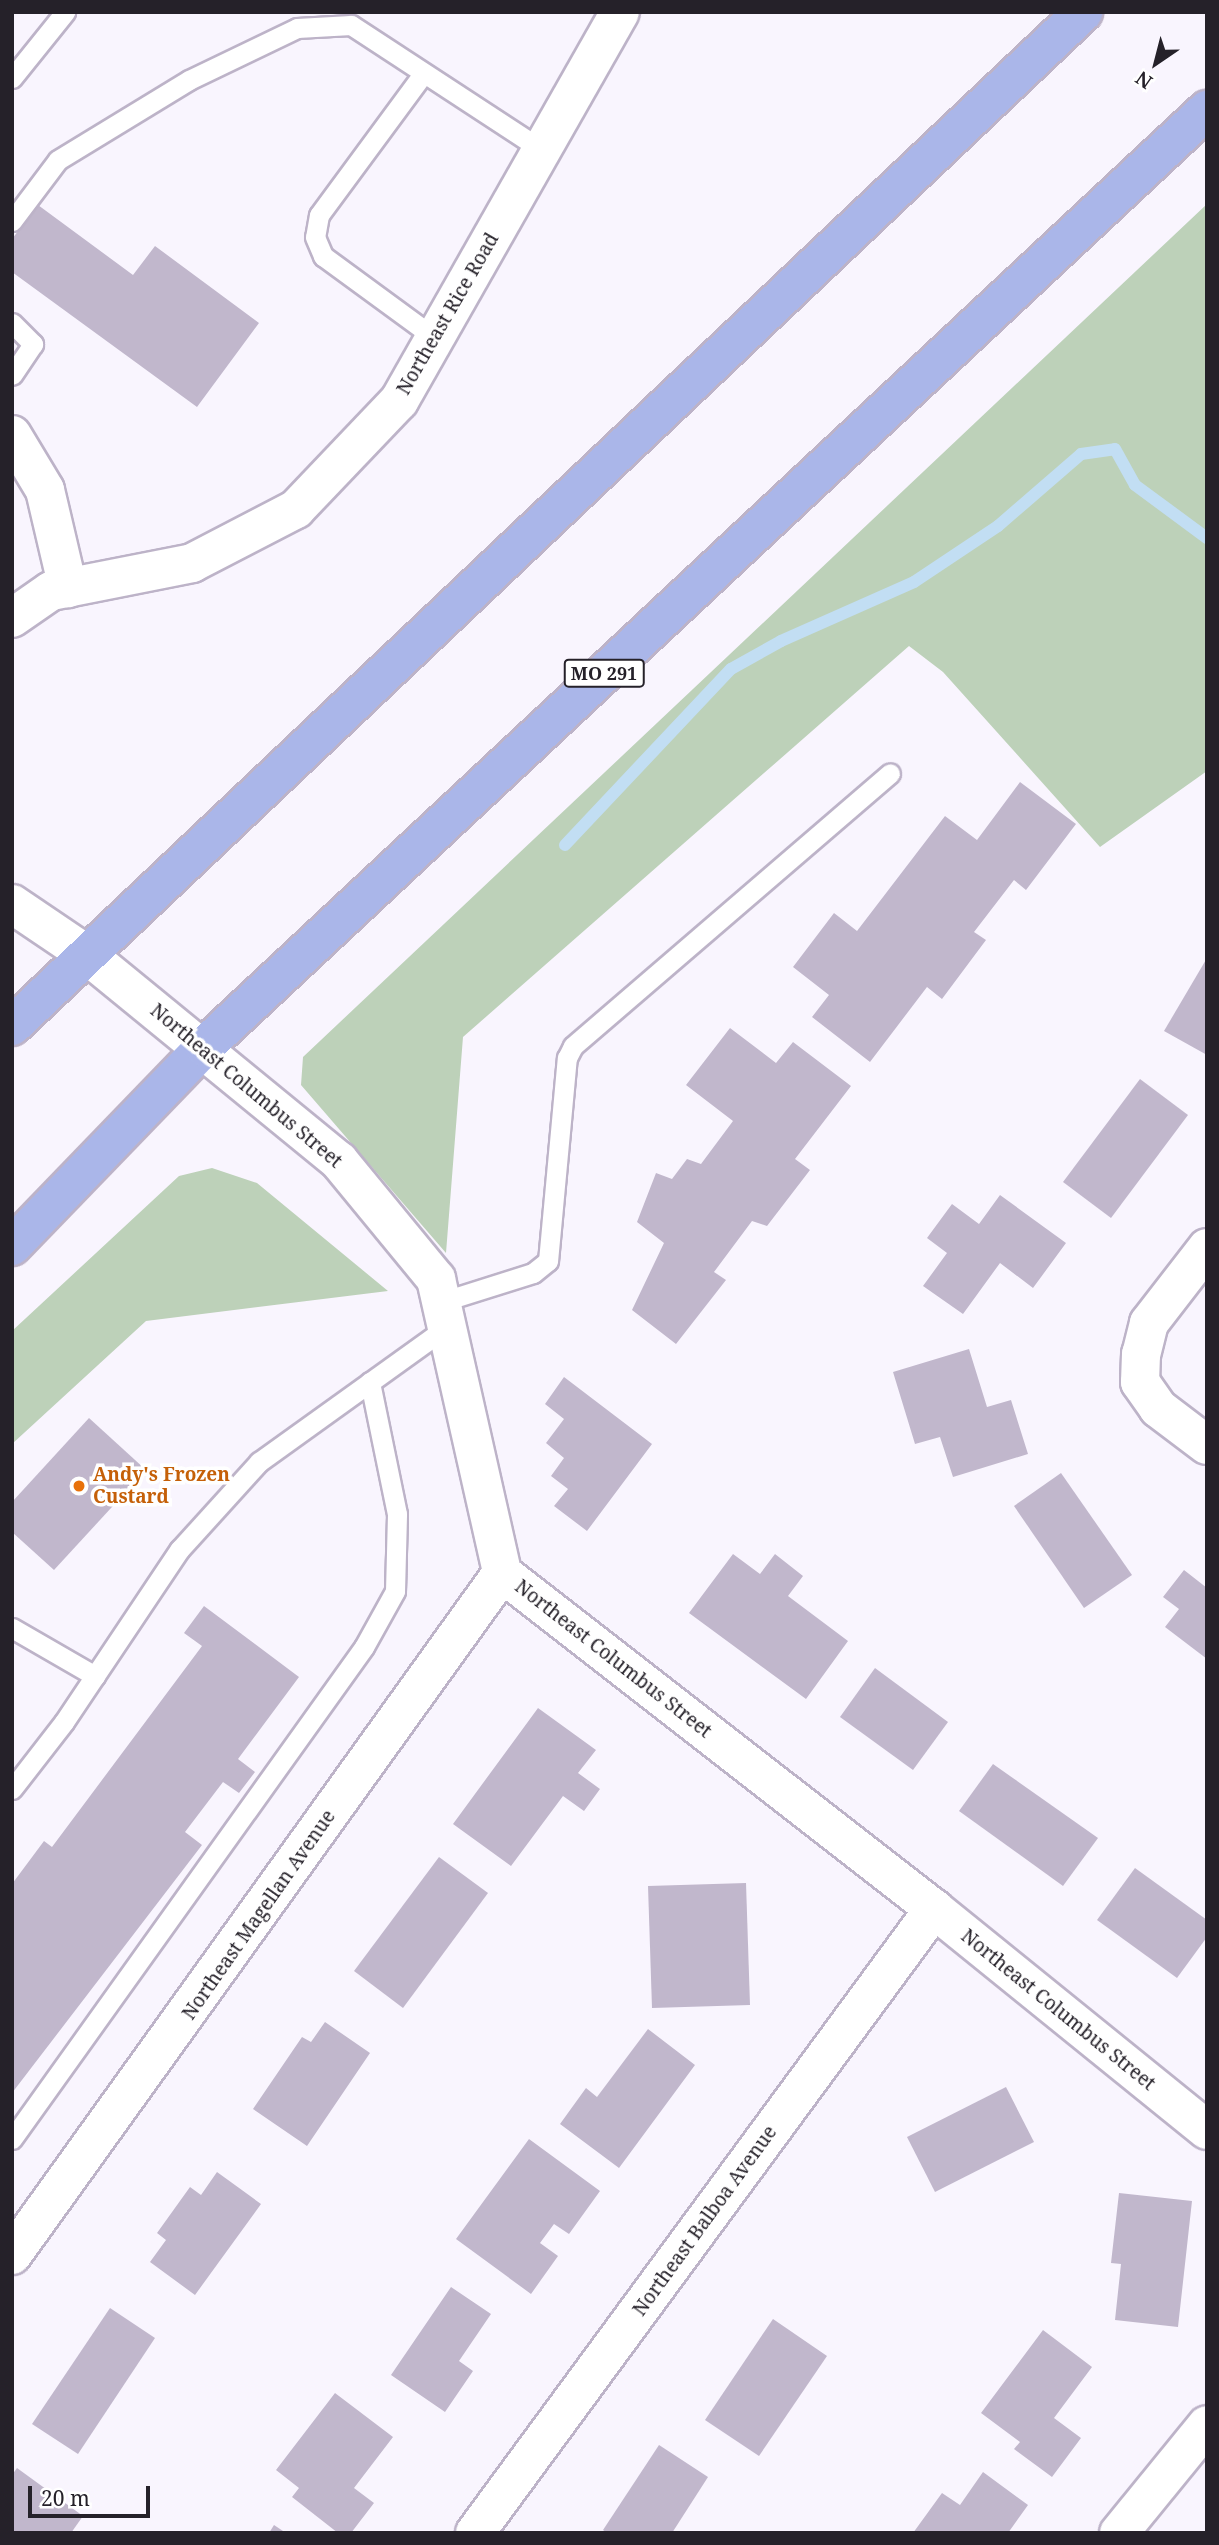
<!DOCTYPE html>
<html>
<head>
<meta charset="utf-8">
<style>
  body { margin:0 }
  #map { position:relative; width:1219px; height:2545px; overflow:hidden; background:#f9f5fe; font-family:"Noto Serif",serif }
  div>[style] { position:absolute }
  .green>* { inset:0; background:#bdd1b9 }
  .stream>* { height:12px; margin:-6px; padding:0 6px; transform-origin:6px; border-radius:6px; background:#c2def3 }
  .building>* { inset:0; background:#c1b7cc }
  .roads { filter:drop-shadow(2px 0 #bdb3c8) drop-shadow(-2px 0 #bdb3c8) drop-shadow(0 2px #bdb3c8) drop-shadow(0 -2px #bdb3c8) }
  .service>* { height:19px; margin:-9.5px; padding:0 9.5px; transform-origin:9.5px; border-radius:9.5px; background:#fff }
  .minor>* { height:38px; margin:-19px; padding:0 19px; transform-origin:19px; border-radius:19px; background:#fff }
  .primary>* { height:38px; margin:-19px; padding:0 19px; transform-origin:19px; border-radius:19px; background:#aab6e9 }
  .dots>* { width:19px; height:19px; translate:-50% -50%; box-sizing:border-box; border:4px solid #fff; border-radius:50% }
  span { translate:-50% -50%; white-space:nowrap; text-align:center; line-height:1.15; -webkit-text-stroke:7px #fff; paint-order:stroke }
  .shield-label span { padding:2px 5px; background:#fff; border:2px solid; border-radius:5px; -webkit-text-stroke-width:0 }
  .shield-label { font-size:18px; color:#252129; font-weight:700 }
  .street-label { font-size:19px; color:#252129 }
  .food-label { font-size:19px; color:#c56008; font-weight:700 }
  .left { translate:0 -50%; text-align:left }
  .frame { position:absolute; inset:0; border:14px solid #252129; pointer-events:none }
  .north { position:absolute; left:1121px; top:28px; width:70px; height:70px; -webkit-text-stroke:5px #fff; paint-order:stroke; rotate:215deg; font-size:19px; font-weight:700; line-height:28px; text-align:center; color:#252129 }
  .north::after { content:''; display:block; margin:auto; width:24px; height:32px; background:#252129; clip-path:polygon(50% 0,100% 100%,50% 72%,0 100%) }
  .scale { position:absolute; left:28px; top:2486px; width:122px; height:32px; box-sizing:border-box; border:4px solid #252129; border-top:0; padding-left:9px; font-size:21px; line-height:24px; white-space:nowrap; color:#252129; -webkit-text-stroke:5px #fff; paint-order:stroke }
</style>
</head>
<body>
<div id="map">
  <div class="green">
    <i style="clip-path:polygon(1207px 204px,1207px 771px,1100px 847px,943px 672px,909px 646px,463px 1037px,446px 1253px,301px 1085px,303px 1057px)"></i>
    <i style="clip-path:polygon(212px 1168px,257px 1183px,388px 1291px,146px 1321px,12px 1444px,12px 1331px,179px 1176px)"></i>
  </div>
  <div class="stream">
    <i style="left:565px;top:845px;width:242px;rotate:-46.7deg"></i>
    <i style="left:731px;top:669px;width:57px;rotate:-29.2deg"></i>
    <i style="left:781px;top:641px;width:145px;rotate:-23.9deg"></i>
    <i style="left:914px;top:582px;width:101px;rotate:-33.7deg"></i>
    <i style="left:998px;top:526px;width:110px;rotate:-40.9deg"></i>
    <i style="left:1081px;top:454px;width:34px;rotate:-8deg"></i>
    <i style="left:1115px;top:449px;width:41px;rotate:60.9deg"></i>
    <i style="left:1135px;top:485px;width:89px;rotate:36.4deg"></i>
  </div>
  <div class="building">
    <i style="clip-path:polygon(38px 205px,133px 275px,155px 246px,259px 323px,197px 407px,12px 272px,12px 239px)"></i>
    <i style="clip-path:polygon(1020px 782px,1076px 824px,1026px 890px,1014px 880px,974px 932px,986px 940px,942px 999px,927px 987px,870px 1062px,812px 1017px,829px 995px,793px 967px,834px 913px,857px 931px,945px 816px,977px 840px)"></i>
    <i style="clip-path:polygon(1207px 958px,1207px 1055px,1164px 1031px)"></i>
    <i style="clip-path:polygon(730px 1028px,776px 1063px,793px 1042px,851px 1086px,795px 1159px,810px 1170px,767px 1226px,752px 1221px,714px 1272px,726px 1280px,676px 1344px,632px 1310px,664px 1243px,637px 1222px,656px 1173px,672px 1179px,687px 1159px,701px 1164px,733px 1121px,686px 1085px)"></i>
    <i style="clip-path:polygon(1140px 1079px,1188px 1115px,1111px 1218px,1063px 1182px)"></i>
    <i style="clip-path:polygon(1000px 1195px,1066px 1243px,1033px 1288px,1000px 1263px,963px 1314px,923px 1286px,947px 1253px,927px 1238px,952px 1204px,979px 1224px)"></i>
    <i style="clip-path:polygon(969px 1349px,987px 1407px,1011px 1400px,1028px 1454px,953px 1477px,940px 1437px,915px 1444px,893px 1372px)"></i>
    <i style="clip-path:polygon(564px 1377px,652px 1444px,587px 1531px,554px 1506px,568px 1489px,551px 1476px,564px 1458px,546px 1443px,564px 1419px,545px 1404px)"></i>
    <i style="clip-path:polygon(89px 1418px,146px 1470px,54px 1570px,12px 1532px,12px 1502px)"></i>
    <i style="clip-path:polygon(1061px 1473px,1132px 1575px,1084px 1608px,1014px 1506px)"></i>
    <i style="clip-path:polygon(733px 1554px,760px 1574px,775px 1554px,803px 1576px,788px 1596px,848px 1641px,806px 1699px,689px 1613px)"></i>
    <i style="clip-path:polygon(1184px 1570px,1207px 1588px,1207px 1659px,1165px 1627px,1179px 1609px,1163px 1597px)"></i>
    <i style="clip-path:polygon(204px 1606px,299px 1677px,238px 1759px,255px 1772px,239px 1793px,223px 1782px,185px 1832px,202px 1845px,12px 2093px,12px 1884px,44px 1841px,52px 1847px,202px 1646px,184px 1633px)"></i>
    <i style="clip-path:polygon(875px 1668px,948px 1722px,913px 1770px,840px 1717px)"></i>
    <i style="clip-path:polygon(538px 1708px,596px 1750px,578px 1773px,600px 1789px,584px 1811px,563px 1796px,511px 1866px,453px 1824px)"></i>
    <i style="clip-path:polygon(993px 1764px,1098px 1838px,1063px 1886px,959px 1811px)"></i>
    <i style="clip-path:polygon(439px 1857px,488px 1893px,403px 2008px,354px 1971px)"></i>
    <i style="clip-path:polygon(1135px 1868px,1207px 1920px,1207px 1937px,1177px 1978px,1097px 1920px)"></i>
    <i style="clip-path:polygon(746px 1883px,750px 2005px,652px 2008px,648px 1886px)"></i>
    <i style="clip-path:polygon(325px 2022px,370px 2053px,307px 2146px,253px 2109px,302px 2037px,311px 2042px)"></i>
    <i style="clip-path:polygon(648px 2029px,695px 2065px,619px 2168px,560px 2124px,586px 2088px,597px 2097px)"></i>
    <i style="clip-path:polygon(1006px 2087px,1034px 2142px,935px 2192px,907px 2137px)"></i>
    <i style="clip-path:polygon(529px 2139px,600px 2191px,569px 2234px,554px 2224px,540px 2243px,558px 2256px,531px 2294px,456px 2239px)"></i>
    <i style="clip-path:polygon(217px 2172px,261px 2204px,195px 2295px,150px 2262px,166px 2240px,157px 2233px,190px 2187px,201px 2195px)"></i>
    <i style="clip-path:polygon(1119px 2193px,1192px 2201px,1178px 2327px,1115px 2320px,1121px 2264px,1111px 2263px)"></i>
    <i style="clip-path:polygon(451px 2287px,491px 2314px,459px 2361px,473px 2371px,445px 2412px,391px 2375px)"></i>
    <i style="clip-path:polygon(110px 2308px,155px 2338px,78px 2454px,32px 2424px)"></i>
    <i style="clip-path:polygon(773px 2319px,827px 2356px,759px 2456px,705px 2420px)"></i>
    <i style="clip-path:polygon(1043px 2330px,1092px 2367px,1054px 2418px,1081px 2438px,1052px 2477px,1014px 2449px,1020px 2442px,981px 2413px)"></i>
    <i style="clip-path:polygon(335px 2393px,393px 2437px,354px 2488px,374px 2503px,351px 2533px,338px 2533px,292px 2497px,299px 2488px,276px 2470px)"></i>
    <i style="clip-path:polygon(659px 2445px,708px 2477px,672px 2533px,607px 2533px,603px 2530px)"></i>
    <i style="clip-path:polygon(17px 2468px,83px 2516px,71px 2533px,12px 2533px,12px 2475px)"></i>
    <i style="clip-path:polygon(983px 2472px,1028px 2505px,1008px 2533px,913px 2533px,942px 2493px,960px 2505px)"></i>
    <i style="clip-path:polygon(274px 2525px,286px 2533px,269px 2533px)"></i>
  </div>
  <div class="roads">
    <div class="service">
      <i style="left:423px;top:74px;width:175px;rotate:126.4deg"></i>
      <i style="left:319px;top:215px;width:22px;rotate:100deg"></i>
      <i style="left:315px;top:237px;width:21px;rotate:67deg"></i>
      <i style="left:323px;top:256px;width:139px;rotate:36.2deg"></i>
      <i style="left:12px;top:78px;width:85px;rotate:-51.2deg"></i>
      <i style="left:12px;top:221px;width:76px;rotate:-53deg"></i>
      <i style="left:58px;top:160px;width:153px;rotate:-31.4deg"></i>
      <i style="left:189px;top:80px;width:120px;rotate:-25.7deg"></i>
      <i style="left:297px;top:28px;width:54px;rotate:-3.2deg"></i>
      <i style="left:351px;top:25px;width:228px;rotate:33.2deg"></i>
      <i style="left:12px;top:323px;width:30px;rotate:45deg"></i>
      <i style="left:33px;top:344px;width:37px;rotate:124deg"></i>
      <i style="left:441px;top:1302px;width:96px;rotate:-17.5deg"></i>
      <i style="left:533px;top:1273px;width:19px;rotate:-39deg"></i>
      <i style="left:548px;top:1261px;width:204px;rotate:-84.7deg"></i>
      <i style="left:567px;top:1058px;width:13px;rotate:-63deg"></i>
      <i style="left:573px;top:1046px;width:418px;rotate:-40.7deg"></i>
      <i style="left:12px;top:1628px;width:96px;rotate:30deg"></i>
      <i style="left:12px;top:1789px;width:85px;rotate:-52.2deg"></i>
      <i style="left:64px;top:1722px;width:208px;rotate:-56.2deg"></i>
      <i style="left:180px;top:1549px;width:118px;rotate:-47.8deg"></i>
      <i style="left:259px;top:1462px;width:231px;rotate:-35.7deg"></i>
      <i style="left:12px;top:2139px;width:605px;rotate:-54.42deg"></i>
      <i style="left:364px;top:1647px;width:64px;rotate:-61deg"></i>
      <i style="left:395px;top:1591px;width:77px;rotate:-88.5deg"></i>
      <i style="left:397px;top:1514px;width:135px;rotate:-101.6deg"></i>
    </div>
    <div class="minor">
      <i style="left:12px;top:435px;width:64px;rotate:59deg"></i>
      <i style="left:45px;top:490px;width:101px;rotate:76.8deg"></i>
      <i style="left:12px;top:618px;width:47px;rotate:-34.7deg"></i>
      <i style="left:51px;top:591px;width:144px;rotate:-11.2deg"></i>
      <i style="left:192px;top:563px;width:117px;rotate:-27.4deg"></i>
      <i style="left:296px;top:509px;width:149px;rotate:-46.4deg"></i>
      <i style="left:399px;top:401px;width:447px;rotate:-60.4deg"></i>
      <i style="left:12px;top:904px;width:89px;rotate:34deg"></i>
      <i style="left:86px;top:954px;width:327px;rotate:39.3deg"></i>
      <i style="left:339px;top:1161px;width:153px;rotate:50.6deg"></i>
      <i style="left:436px;top:1279px;width:301px;rotate:77.3deg"></i>
      <i style="left:502px;top:1573px;width:547px;rotate:37.87deg"></i>
      <i style="left:934px;top:1909px;width:351px;rotate:39deg"></i>
      <i style="left:1207px;top:1248px;width:95px;rotate:127.7deg"></i>
      <i style="left:1149px;top:1323px;width:32px;rotate:104deg"></i>
      <i style="left:1141px;top:1354px;width:28px;rotate:92deg"></i>
      <i style="left:1140px;top:1382px;width:32px;rotate:55deg"></i>
      <i style="left:1158px;top:1408px;width:61px;rotate:37.1deg"></i>
      <i style="left:12px;top:2255px;width:840px;rotate:-54.3deg"></i>
      <i style="left:475px;top:2533px;width:775px;rotate:-53.66deg"></i>
      <i style="left:1119px;top:2533px;width:139px;rotate:-50.8deg"></i>
    </div>
    <div class="primary">
      <i style="left:12px;top:1026px;width:1475px;rotate:-43.43deg"></i>
      <i style="left:12px;top:1246px;width:277px;rotate:-46deg"></i>
      <i style="left:204px;top:1047px;width:1373px;rotate:-43.05deg"></i>
    </div>
  </div>
  <div class="dots">
    <i style="left:79px;top:1486px;background:#e8710a"></i>
  </div>
  <div class="shield-label">
    <span style="left:604px;top:673px">MO 291</span>
  </div>
  <div class="street-label">
    <span style="left:448px;top:314px;rotate:-60deg">Northeast Rice Road</span>
    <span style="left:246px;top:1086px;rotate:40deg">Northeast Columbus Street</span>
    <span style="left:613px;top:1659px;rotate:38deg">Northeast Columbus Street</span>
    <span style="left:259px;top:1915px;rotate:-55deg">Northeast Magellan Avenue</span>
    <span style="left:1058px;top:2010px;rotate:39deg">Northeast Columbus Street</span>
    <span style="left:705px;top:2221px;rotate:-54deg">Northeast Balboa Avenue</span>
  </div>
  <div class="food-label">
    <span class="left" style="left:93px;top:1486px">Andy's Frozen<br>Custard</span>
  </div>
  <div class="frame"></div>
  <div class="north">N</div>
  <div class="scale">20 m</div>
</div>
</body>
</html>
